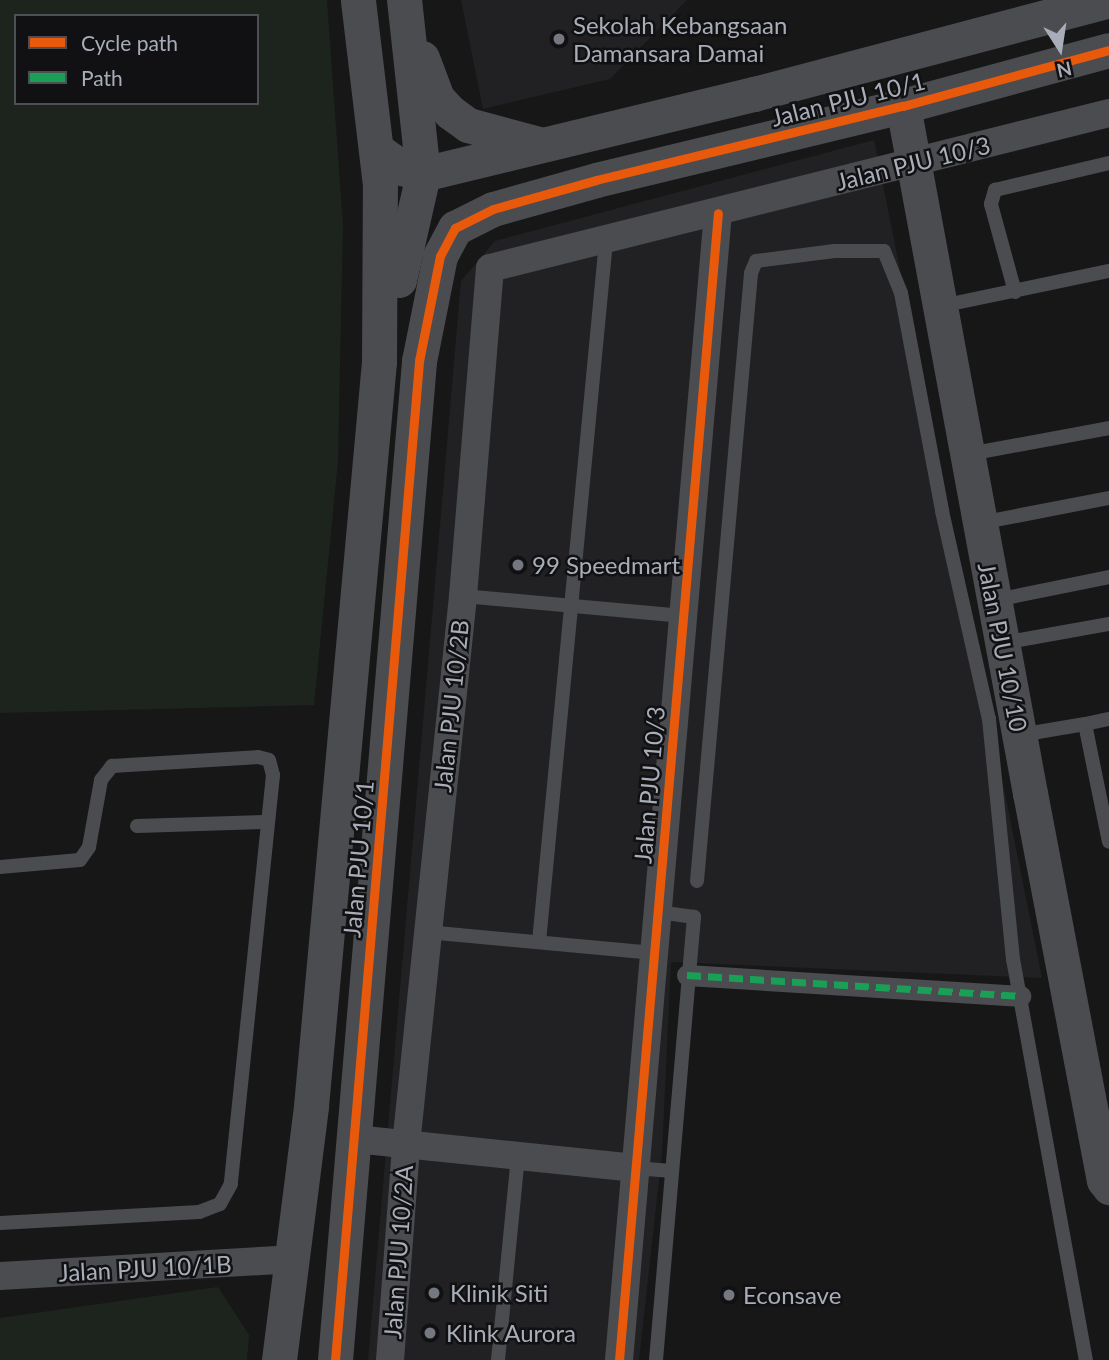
<!DOCTYPE html>
<html>
<head>
<meta charset="utf-8">
<style>
  body { margin:0 }
  #map { position:relative; width:1109px; height:1360px; overflow:hidden; background:#171717; font-family:Lato,sans-serif }
  div>[style] { position:absolute }
  .built>* { inset:0; background:#212123 }
  .green>* { inset:0; background:#1d241e }
  .service>* { height:14px; margin:-7px; padding:0 7px; transform-origin:7px; border-radius:7px; background:#4b4c50 }
  .pedestrian>* { height:21px; margin:-10.5px; padding:0 10.5px; transform-origin:10.5px; border-radius:10.5px; background:#4b4c50 }
  .minor>* { height:28px; margin:-14px; padding:0 14px; transform-origin:14px; border-radius:14px; background:#4b4c50 }
  .tertiary>* { height:35px; margin:-17.5px; padding:0 17.5px; transform-origin:17.5px; border-radius:17.5px; background:#4b4c50 }
  .quiet>* { height:7px; margin-top:-3.5px; transform-origin:0; background:repeating-linear-gradient(90deg,#1a9f57 0 14px,transparent 0 21px) }
  .cycleway>* { height:9px; margin:-4.5px; padding:0 4.5px; transform-origin:4.5px; border-radius:4.5px; background:#e8590c }
  .dots>* { width:19px; height:19px; translate:-50% -50%; box-sizing:border-box; border:4px solid #111113; border-radius:50% }
  span { translate:-50% -50%; white-space:nowrap; text-align:center; line-height:1.15; -webkit-text-stroke:5px #111113; paint-order:stroke }
  .poi-label { font-size:24px; color:#a8adb8 }
  .left { translate:0 -50%; text-align:left }
  .street-label { font-size:24px; color:#a8adb8 }
  .legend { position:absolute; left:14px; top:14px; width:245px; height:91px; box-sizing:border-box; background:#111113; border:2px solid #4d4f55; margin:0; padding:9px 12px; list-style:none; font-size:21px; color:#a8adb8 }
  .legend li { display:flex; align-items:center; gap:14px; height:35px }
  .legend b { width:35px; border:2px solid #4d4f55 }
  .north { position:absolute; left:1025px; top:14px; width:70px; height:70px; -webkit-text-stroke:5px #111113; paint-order:stroke; rotate:168deg; font-size:19px; font-weight:700; line-height:28px; text-align:center; color:#a8adb8 }
  .north::after { content:''; display:block; margin:auto; width:24px; height:32px; background:#a8adb8; clip-path:polygon(50% 0,100% 100%,50% 72%,0 100%) }
</style>
</head>
<body>
<div id="map">
  <div class="built">
    <i style="clip-path:polygon(461px 0,687px 0,610px 79px,483px 109px)"></i>
    <i style="clip-path:polygon(874px 140px,1042px 978px,671px 962px,662px 1153px,639px 1360px,368px 1360px,461px 281px,495px 241px)"></i>
  </div>
  <div class="green">
    <i style="clip-path:polygon(evenodd,0 0,327px 0,343px 225px,338px 461px,314px 705px,0 713px,0 0,16px 16px,257px 16px,257px 103px,16px 103px,16px 16px)"></i>
    <i style="clip-path:polygon(218px 1287px,249px 1335px,247px 1360px,0 1360px,0 1318px)"></i>
  </div>
  <div class="service">
    <i style="left:1015px;top:292px;width:91px;rotate:-105.3deg"></i>
    <i style="left:991px;top:204px;width:15px;rotate:-74deg"></i>
    <i style="left:995px;top:190px;width:117px;rotate:-13.3deg"></i>
    <i style="left:941px;top:306px;width:172px;rotate:-11.8deg"></i>
    <i style="left:969px;top:454px;width:142px;rotate:-10.5deg"></i>
    <i style="left:980px;top:523px;width:131px;rotate:-11deg"></i>
    <i style="left:463px;top:596px;width:221px;rotate:5.2deg"></i>
    <i style="left:996px;top:600px;width:115px;rotate:-11.5deg"></i>
    <i style="left:1003px;top:643px;width:108px;rotate:-10.2deg"></i>
    <i style="left:1085px;top:724px;width:25px;rotate:-12deg"></i>
    <i style="left:1020px;top:735px;width:66px;rotate:-9.6deg"></i>
    <i style="left:1085px;top:724px;width:120px;rotate:78.5deg"></i>
    <i style="left:137px;top:826px;width:130px;rotate:-1.8deg"></i>
    <i style="left:0;top:867px;width:80px;rotate:-5deg"></i>
    <i style="left:80px;top:860px;width:16px;rotate:-55deg"></i>
    <i style="left:89px;top:847px;width:68px;rotate:-79.8deg"></i>
    <i style="left:101px;top:780px;width:18px;rotate:-52deg"></i>
    <i style="left:112px;top:766px;width:146px;rotate:-3.5deg"></i>
    <i style="left:258px;top:757px;width:11px;rotate:15deg"></i>
    <i style="left:269px;top:760px;width:16px;rotate:75deg"></i>
    <i style="left:273px;top:775px;width:411px;rotate:95.9deg"></i>
    <i style="left:231px;top:1184px;width:23px;rotate:119deg"></i>
    <i style="left:220px;top:1204px;width:22px;rotate:159deg"></i>
    <i style="left:199px;top:1212px;width:199px;rotate:176.8deg"></i>
    <i style="left:697px;top:881px;width:610px;rotate:-84.92deg"></i>
    <i style="left:751px;top:273px;width:13px;rotate:-67deg"></i>
    <i style="left:756px;top:261px;width:79px;rotate:-7.3deg"></i>
    <i style="left:834px;top:251px;width:50px"></i>
    <i style="left:884px;top:251px;width:45px;rotate:68deg"></i>
    <i style="left:901px;top:293px;width:222px;rotate:79.3deg"></i>
    <i style="left:942px;top:511px;width:213px;rotate:77.3deg"></i>
    <i style="left:989px;top:719px;width:241px;rotate:84.3deg"></i>
    <i style="left:1013px;top:959px;width:408px;rotate:79.7deg"></i>
    <i style="left:427px;top:932px;width:228px;rotate:5.3deg"></i>
    <i style="left:539px;top:942px;width:704px;rotate:-84.54deg"></i>
    <i style="left:636px;top:1168px;width:35px;rotate:5deg"></i>
    <i style="left:498px;top:1360px;width:205px;rotate:-84.4deg"></i>
    <i style="left:656px;top:1360px;width:445px;rotate:-85.1deg"></i>
    <i style="left:694px;top:917px;width:37px;rotate:-172deg"></i>
  </div>
  <div class="pedestrian">
    <i style="left:687px;top:975px;width:334px;rotate:3.6deg"></i>
  </div>
  <div class="minor">
    <i style="left:355px;top:1139px;width:282px;rotate:5.9deg"></i>
    <i style="left:0;top:1276px;width:291px;rotate:-3.3deg"></i>
    <i style="left:390px;top:1360px;width:216px;rotate:-85.7deg"></i>
    <i style="left:406px;top:1145px;width:552px;rotate:-84.07deg"></i>
    <i style="left:463px;top:596px;width:329px;rotate:-85.3deg"></i>
    <i style="left:490px;top:268px;width:638px;rotate:-14.06deg"></i>
    <i style="left:619px;top:1360px;width:1151px;rotate:-85.07deg"></i>
  </div>
  <div class="tertiary">
    <i style="left:422px;top:58px;width:43px;rotate:69.4deg"></i>
    <i style="left:437px;top:98px;width:19px;rotate:47deg"></i>
    <i style="left:450px;top:112px;width:22px;rotate:36deg"></i>
    <i style="left:468px;top:125px;width:73px;rotate:15deg"></i>
    <i style="left:903px;top:106px;width:699px;rotate:79.53deg"></i>
    <i style="left:1030px;top:793px;width:394px;rotate:79.2deg"></i>
    <i style="left:1104px;top:1180px;width:9px;rotate:54deg"></i>
    <i style="left:377px;top:150px;width:32px;rotate:35deg"></i>
    <i style="left:403px;top:168px;width:21px;rotate:17deg"></i>
    <i style="left:423px;top:174px;width:341px;rotate:-13.6deg"></i>
    <i style="left:754px;top:94px;width:367px;rotate:-14.8deg"></i>
    <i style="left:399px;top:280px;width:109px;rotate:-77.2deg"></i>
    <i style="left:423px;top:174px;width:175px;rotate:-96.2deg"></i>
    <i style="left:279px;top:1360px;width:256px;rotate:-82.8deg"></i>
    <i style="left:311px;top:1106px;width:747px;rotate:-84.78deg"></i>
    <i style="left:379px;top:362px;width:177px;rotate:-89.7deg"></i>
    <i style="left:380px;top:185px;width:186px;rotate:-96.8deg"></i>
    <i style="left:335px;top:1360px;width:1003px;rotate:-85.19deg"></i>
    <i style="left:419px;top:361px;width:107px;rotate:-78.7deg"></i>
    <i style="left:440px;top:256px;width:32px;rotate:-62deg"></i>
    <i style="left:455px;top:228px;width:42px;rotate:-26.6deg"></i>
    <i style="left:493px;top:209px;width:107px;rotate:-15.7deg"></i>
    <i style="left:596px;top:180px;width:316px;rotate:-13.6deg"></i>
    <i style="left:903px;top:106px;width:213px;rotate:-15.2deg"></i>
  </div>
  <div class="quiet">
    <i style="left:687px;top:975px;width:334px;rotate:3.6deg"></i>
  </div>
  <div class="cycleway">
    <i style="left:335px;top:1360px;width:1003px;rotate:-85.19deg"></i>
    <i style="left:419px;top:361px;width:107px;rotate:-78.7deg"></i>
    <i style="left:440px;top:256px;width:32px;rotate:-62deg"></i>
    <i style="left:455px;top:228px;width:42px;rotate:-26.6deg"></i>
    <i style="left:493px;top:209px;width:107px;rotate:-15.7deg"></i>
    <i style="left:596px;top:180px;width:316px;rotate:-13.6deg"></i>
    <i style="left:903px;top:106px;width:213px;rotate:-15.2deg"></i>
    <i style="left:619px;top:1360px;width:1151px;rotate:-85.07deg"></i>
  </div>
  <div class="dots">
    <i style="left:559px;top:39px;background:#757880"></i>
    <i style="left:518px;top:565px;background:#757880"></i>
    <i style="left:434px;top:1293px;background:#757880"></i>
    <i style="left:729px;top:1295px;background:#757880"></i>
    <i style="left:430px;top:1333px;background:#757880"></i>
  </div>
  <div class="poi-label">
    <span class="left" style="left:573px;top:39px">Sekolah Kebangsaan<br>Damansara Damai</span>
    <span class="left" style="left:532px;top:565px">99 Speedmart</span>
    <span class="left" style="left:450px;top:1293px">Klinik Siti</span>
    <span class="left" style="left:743px;top:1295px">Econsave</span>
    <span class="left" style="left:446px;top:1333px">Klink Aurora</span>
  </div>
  <div class="street-label">
    <span style="left:848px;top:99px;rotate:-14deg">Jalan PJU 10/1</span>
    <span style="left:913px;top:163px;rotate:-14deg">Jalan PJU 10/3</span>
    <span style="left:1003px;top:647px;rotate:79deg">Jalan PJU 10/10</span>
    <span style="left:451px;top:706px;rotate:-84deg">Jalan PJU 10/2B</span>
    <span style="left:649px;top:785px;rotate:-85deg">Jalan PJU 10/3</span>
    <span style="left:358px;top:859px;rotate:-85deg">Jalan PJU 10/1</span>
    <span style="left:398px;top:1252px;rotate:-86deg">Jalan PJU 10/2A</span>
    <span style="left:145px;top:1268px;rotate:-3deg">Jalan PJU 10/1B</span>
  </div>
  <ul class="legend">
  <li><b style="height:9px;background:#e8590c"></b>Cycle path</li>
  <li><b style="height:9px;background:#1a9f57"></b>Path</li>
  </ul>
  <div class="north">N</div>
</div>
</body>
</html>
